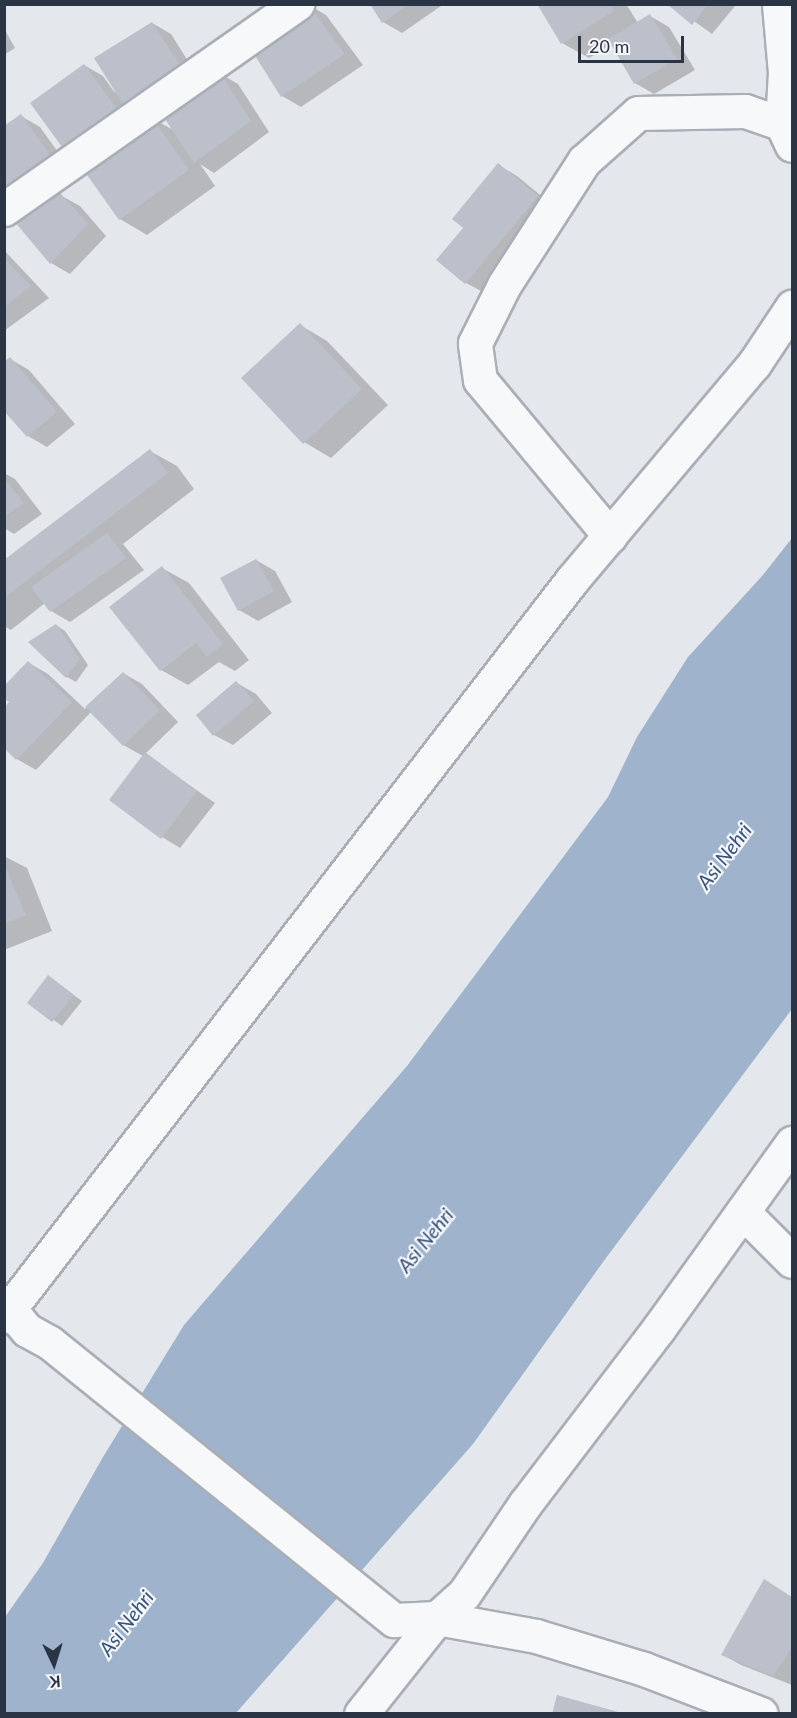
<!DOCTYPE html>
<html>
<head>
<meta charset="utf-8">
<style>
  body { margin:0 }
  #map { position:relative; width:797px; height:1718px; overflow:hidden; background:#e4e7ec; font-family:Lato,sans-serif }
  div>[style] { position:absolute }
  .water>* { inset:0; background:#9fb4cc }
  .shadow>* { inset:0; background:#0003 }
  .building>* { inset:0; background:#bbc0ca }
  .roads { filter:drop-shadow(2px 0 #a9aeb7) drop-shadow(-2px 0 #a9aeb7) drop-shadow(0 2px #a9aeb7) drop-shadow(0 -2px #a9aeb7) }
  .minor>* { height:33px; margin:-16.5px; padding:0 16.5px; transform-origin:16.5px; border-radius:16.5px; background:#f7f8fa }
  span { translate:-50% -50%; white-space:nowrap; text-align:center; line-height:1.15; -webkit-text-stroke:4.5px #f4f6f9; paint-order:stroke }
  .water-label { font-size:20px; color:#34527a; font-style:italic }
  .frame { position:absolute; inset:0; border:6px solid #2b3445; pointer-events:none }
  .north { position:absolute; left:24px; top:1634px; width:60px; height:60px; -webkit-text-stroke:4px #f4f6f9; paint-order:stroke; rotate:176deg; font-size:16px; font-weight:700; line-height:24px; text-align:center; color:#2b3445 }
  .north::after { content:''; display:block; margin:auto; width:21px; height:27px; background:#2b3445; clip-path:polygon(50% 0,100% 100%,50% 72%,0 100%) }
  .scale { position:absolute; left:578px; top:36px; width:106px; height:27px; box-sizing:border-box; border:3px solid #2b3445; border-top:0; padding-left:8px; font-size:18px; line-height:21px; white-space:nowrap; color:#2b3445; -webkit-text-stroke:4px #f4f6f9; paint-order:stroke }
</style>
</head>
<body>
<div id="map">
  <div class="water">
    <i style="clip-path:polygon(792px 538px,792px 1009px,603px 1262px,473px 1444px,236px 1713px,5px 1714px,5px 1617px,43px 1563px,103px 1457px,184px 1325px,407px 1066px,608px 797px,637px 737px,688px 657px,763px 575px)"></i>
  </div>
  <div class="shadow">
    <i style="clip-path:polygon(307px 4px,326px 15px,363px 65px,301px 107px,282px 96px,251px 47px)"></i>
    <i style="clip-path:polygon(372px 4px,444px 4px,402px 33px,383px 22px)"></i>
    <i style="clip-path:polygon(538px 4px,626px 4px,638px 23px,650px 16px,669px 27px,695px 70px,654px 94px,635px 83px,612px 44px,589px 58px,562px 43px)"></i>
    <i style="clip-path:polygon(670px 4px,734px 4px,735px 6px,712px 34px)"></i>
    <i style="clip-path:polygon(evenodd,152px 23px,171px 34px,203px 85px,219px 73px,238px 84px,269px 132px,214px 173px,200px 164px,215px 186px,147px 235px,120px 219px,82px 165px,84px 65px,103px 76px,115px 93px,152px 23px,163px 113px,175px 131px,150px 117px,163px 113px)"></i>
    <i style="clip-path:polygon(4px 28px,15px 48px,4px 55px)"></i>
    <i style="clip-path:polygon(21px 116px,40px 127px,73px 173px,4px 200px)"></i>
    <i style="clip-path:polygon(498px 165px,517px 176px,556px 208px,485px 293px,466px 283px,465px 227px)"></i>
    <i style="clip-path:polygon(60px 195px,80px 206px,106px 236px,70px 274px,51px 263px,17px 222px)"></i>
    <i style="clip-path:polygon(4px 250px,49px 298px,4px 331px)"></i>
    <i style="clip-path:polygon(300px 325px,327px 341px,388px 405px,331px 458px,304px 442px)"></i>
    <i style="clip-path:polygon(10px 359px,29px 370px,75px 424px,47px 447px,28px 436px)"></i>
    <i style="clip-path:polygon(150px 451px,177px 466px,194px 489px,123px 544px,144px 570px,70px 622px,51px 611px,45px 603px,11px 630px,4px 626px,4px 562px)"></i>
    <i style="clip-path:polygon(4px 473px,15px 479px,42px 514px,14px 534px,4px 528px)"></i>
    <i style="clip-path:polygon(256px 560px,275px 571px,292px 602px,258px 621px,239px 610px)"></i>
    <i style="clip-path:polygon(162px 568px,189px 583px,249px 660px,235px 671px,219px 662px,188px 685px,161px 670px)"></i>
    <i style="clip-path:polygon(56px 625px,65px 631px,88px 665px,76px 682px,67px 677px)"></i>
    <i style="clip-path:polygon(29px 663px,48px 674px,85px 709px,123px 673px,142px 684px,178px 722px,145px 754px,215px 803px,180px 848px,162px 837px,143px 756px,123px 745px,91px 712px,36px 770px,17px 759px,4px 747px,4px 709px,11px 702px)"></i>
    <i style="clip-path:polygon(237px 683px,256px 694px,272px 713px,233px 745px,214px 735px)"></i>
    <i style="clip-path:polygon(4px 856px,27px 868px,52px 931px,4px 950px)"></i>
    <i style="clip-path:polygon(49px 977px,82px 1001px,62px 1026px,29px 1002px)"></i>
    <i style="clip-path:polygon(764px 1581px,792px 1598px,792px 1685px,741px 1665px,723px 1655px)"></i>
  </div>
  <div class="building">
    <i style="clip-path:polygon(308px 4px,345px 54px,281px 97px,249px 46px)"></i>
    <i style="clip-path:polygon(370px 4px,409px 4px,382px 23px)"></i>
    <i style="clip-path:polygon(537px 4px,610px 4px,614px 11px,561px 44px)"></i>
    <i style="clip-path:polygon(667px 4px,708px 4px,692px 25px)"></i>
    <i style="clip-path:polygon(650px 14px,677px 59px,634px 84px,608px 39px)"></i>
    <i style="clip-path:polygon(152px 22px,185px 73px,126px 109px,94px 58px)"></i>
    <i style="clip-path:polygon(84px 64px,119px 112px,65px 151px,30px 103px)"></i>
    <i style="clip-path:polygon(219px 71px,251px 121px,194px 163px,161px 113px)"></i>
    <i style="clip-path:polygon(21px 114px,55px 162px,4px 198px,4px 126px)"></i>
    <i style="clip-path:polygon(150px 115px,189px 170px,119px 220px,80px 165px)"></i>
    <i style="clip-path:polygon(498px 163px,538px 196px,465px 284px,436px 260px,463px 228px,452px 219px)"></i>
    <i style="clip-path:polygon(60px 193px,88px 224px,50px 264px,15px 222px)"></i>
    <i style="clip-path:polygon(4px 258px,31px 286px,4px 307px)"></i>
    <i style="clip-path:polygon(300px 323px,362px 389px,303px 444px,241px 378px)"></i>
    <i style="clip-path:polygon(10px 357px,57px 412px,27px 437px,4px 411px,4px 362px)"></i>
    <i style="clip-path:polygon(150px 449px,168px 473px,4px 598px,4px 560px)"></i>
    <i style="clip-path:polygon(4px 478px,24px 503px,4px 517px)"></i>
    <i style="clip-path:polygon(107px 533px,126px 558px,50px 612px,31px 587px)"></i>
    <i style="clip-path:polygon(256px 559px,274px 591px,238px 611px,220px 578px)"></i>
    <i style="clip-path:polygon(162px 566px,223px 644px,207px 657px,196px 643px,160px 671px,109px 607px)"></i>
    <i style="clip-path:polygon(56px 624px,80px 659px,66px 678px,28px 642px)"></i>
    <i style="clip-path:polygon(28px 661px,72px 702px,16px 760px,5px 749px,5px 707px,9px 702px,4px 698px,4px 686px)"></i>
    <i style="clip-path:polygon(123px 672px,160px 710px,123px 746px,85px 707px)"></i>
    <i style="clip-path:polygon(236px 681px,254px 701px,213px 736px,196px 715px)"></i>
    <i style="clip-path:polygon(145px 752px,197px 791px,161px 839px,109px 800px)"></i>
    <i style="clip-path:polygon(4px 864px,26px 915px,4px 924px)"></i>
    <i style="clip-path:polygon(48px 975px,74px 995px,52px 1022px,27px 1003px)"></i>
    <i style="clip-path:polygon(764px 1579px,792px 1597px,792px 1647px,773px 1676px,721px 1655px)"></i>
    <i style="clip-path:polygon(557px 1695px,622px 1713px,622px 1714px,552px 1714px)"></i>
  </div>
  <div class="roads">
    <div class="minor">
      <i style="left:779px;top:4px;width:68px;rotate:85deg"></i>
      <i style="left:785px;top:72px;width:52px;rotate:93.3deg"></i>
      <i style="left:4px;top:209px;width:358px;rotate:-35deg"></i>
      <i style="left:610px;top:536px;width:203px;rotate:-129.8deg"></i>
      <i style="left:480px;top:380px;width:37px;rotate:-98deg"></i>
      <i style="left:475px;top:343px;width:65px;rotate:-63.4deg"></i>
      <i style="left:504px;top:285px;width:148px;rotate:-57.2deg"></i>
      <i style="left:584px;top:161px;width:72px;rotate:-41.6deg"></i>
      <i style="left:638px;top:113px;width:107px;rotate:-1.1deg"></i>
      <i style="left:745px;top:111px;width:39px;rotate:19deg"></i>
      <i style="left:782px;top:124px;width:23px;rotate:65deg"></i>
      <i style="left:743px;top:1212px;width:69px;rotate:45deg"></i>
      <i style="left:4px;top:1302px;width:36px;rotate:51deg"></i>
      <i style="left:27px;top:1330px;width:25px;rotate:29deg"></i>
      <i style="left:49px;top:1342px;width:443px;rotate:38.9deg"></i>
      <i style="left:394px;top:1620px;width:43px;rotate:-2.7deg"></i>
      <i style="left:437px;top:1618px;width:101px;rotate:10.3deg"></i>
      <i style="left:536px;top:1636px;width:113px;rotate:17deg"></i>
      <i style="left:644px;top:1669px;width:125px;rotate:21deg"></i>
      <i style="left:4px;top:1316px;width:930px;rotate:-52.34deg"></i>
      <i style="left:572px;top:580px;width:282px;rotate:-49.9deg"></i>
      <i style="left:754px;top:364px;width:69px;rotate:-56.3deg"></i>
      <i style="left:361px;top:1714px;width:122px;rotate:-51.6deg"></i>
      <i style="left:437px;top:1618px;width:36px;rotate:-42deg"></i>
      <i style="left:464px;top:1594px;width:109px;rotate:-55.9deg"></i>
      <i style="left:525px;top:1504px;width:221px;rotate:-52.7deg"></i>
      <i style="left:659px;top:1328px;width:228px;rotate:-54.3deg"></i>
    </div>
  </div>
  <div class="water-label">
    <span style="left:724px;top:856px;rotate:-53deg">Asi Nehri</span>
    <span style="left:425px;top:1240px;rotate:-51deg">Asi Nehri</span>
    <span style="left:126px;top:1623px;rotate:-53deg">Asi Nehri</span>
  </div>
  <div class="frame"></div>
  <div class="north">K</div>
  <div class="scale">20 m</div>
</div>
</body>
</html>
